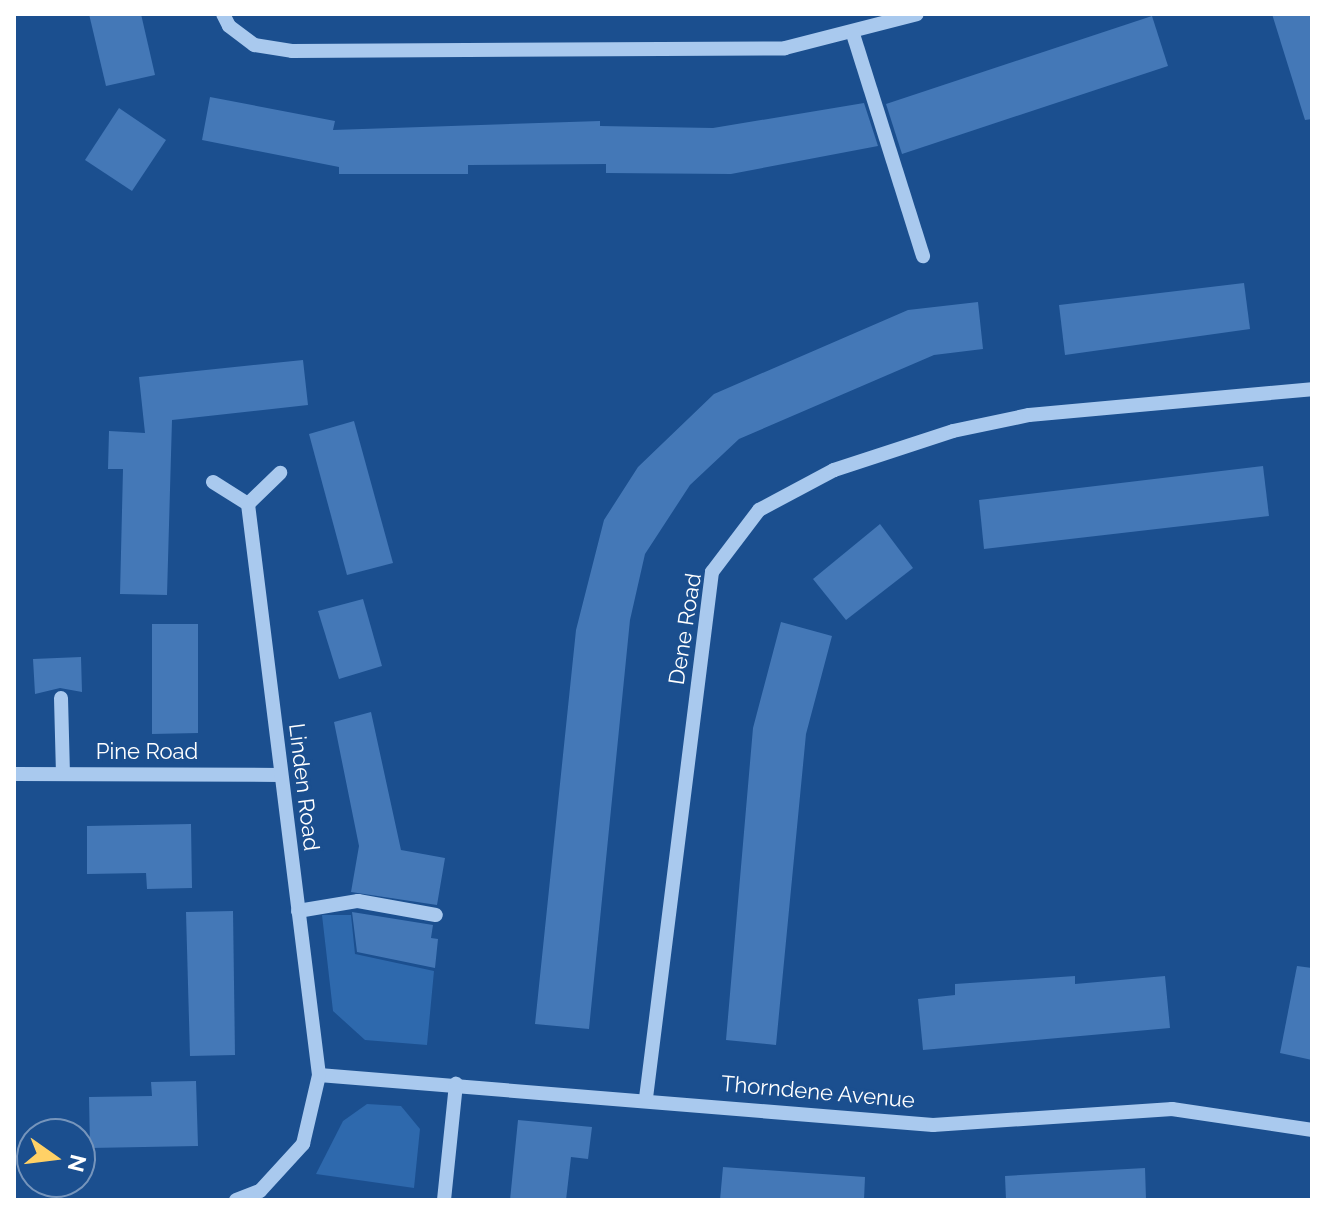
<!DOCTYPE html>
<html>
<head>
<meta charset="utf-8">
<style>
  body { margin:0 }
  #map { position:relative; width:1326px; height:1214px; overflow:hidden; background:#1b4f8f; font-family:Raleway,sans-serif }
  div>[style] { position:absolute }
  .green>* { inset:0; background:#2e69ad }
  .building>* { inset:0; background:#4478b7 }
  .minor>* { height:14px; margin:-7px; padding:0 7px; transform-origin:7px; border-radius:7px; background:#a9c9ee }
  span { translate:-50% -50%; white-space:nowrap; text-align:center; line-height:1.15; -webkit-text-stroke:6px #1b4f8f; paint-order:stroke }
  .street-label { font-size:22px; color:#fff }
  .frame { position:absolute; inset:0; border:16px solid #fff; pointer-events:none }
  .north { position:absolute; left:16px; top:1118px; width:80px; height:80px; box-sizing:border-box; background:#1b4f8f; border:2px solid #7695bc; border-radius:50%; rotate:104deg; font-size:22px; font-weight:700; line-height:32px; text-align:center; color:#fff }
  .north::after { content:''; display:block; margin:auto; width:28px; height:36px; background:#ffd166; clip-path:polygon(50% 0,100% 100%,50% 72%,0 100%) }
</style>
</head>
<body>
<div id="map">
  <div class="green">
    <i style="clip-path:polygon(322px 915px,351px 915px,355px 954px,434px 971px,427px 1045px,365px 1040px,333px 1011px)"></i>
    <i style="clip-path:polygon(367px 1104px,401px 1106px,420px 1129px,414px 1188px,316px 1174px,343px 1121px)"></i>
  </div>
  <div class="building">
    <i style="clip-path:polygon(89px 14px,141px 14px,155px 75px,106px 86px)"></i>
    <i style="clip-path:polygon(1272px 14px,1312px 14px,1312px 119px,1305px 120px)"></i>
    <i style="clip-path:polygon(1152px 16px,1168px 66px,902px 154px,886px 104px)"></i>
    <i style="clip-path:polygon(210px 97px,335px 121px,333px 130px,600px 121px,600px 126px,713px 128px,864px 103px,878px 146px,731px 174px,606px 173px,606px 164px,468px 165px,468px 174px,339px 174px,339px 167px,202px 140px)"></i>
    <i style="clip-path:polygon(119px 108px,166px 140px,132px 191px,85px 160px)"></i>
    <i style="clip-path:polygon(1244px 283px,1250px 329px,1065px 355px,1059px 305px)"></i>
    <i style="clip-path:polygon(978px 302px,983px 349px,934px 355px,739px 439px,690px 485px,645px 554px,630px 620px,589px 1029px,535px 1024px,576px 630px,604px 520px,638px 467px,714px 394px,908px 310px)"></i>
    <i style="clip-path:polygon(303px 360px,308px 405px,172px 420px,167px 595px,120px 594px,123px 469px,108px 469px,109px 431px,145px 433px,139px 377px)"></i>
    <i style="clip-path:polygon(354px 421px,393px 563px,347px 575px,309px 434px)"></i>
    <i style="clip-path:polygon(1263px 466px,1269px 516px,984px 549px,979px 500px)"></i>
    <i style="clip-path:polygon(880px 524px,913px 568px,846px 620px,813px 579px)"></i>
    <i style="clip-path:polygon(363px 599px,382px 666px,339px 679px,318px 611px)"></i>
    <i style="clip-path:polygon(781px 622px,832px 636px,806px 734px,776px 1045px,726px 1040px,753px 728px)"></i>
    <i style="clip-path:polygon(152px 624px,198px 624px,198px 733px,152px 734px)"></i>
    <i style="clip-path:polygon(81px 657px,82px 692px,60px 688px,35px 694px,33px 659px)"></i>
    <i style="clip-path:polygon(371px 712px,401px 850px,445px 858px,437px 905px,351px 892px,359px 846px,334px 722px)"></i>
    <i style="clip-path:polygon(191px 824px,192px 888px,147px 889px,146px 873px,87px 874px,87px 826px)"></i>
    <i style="clip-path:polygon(233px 911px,235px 1055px,190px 1056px,186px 912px)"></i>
    <i style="clip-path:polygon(352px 912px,433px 925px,431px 938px,438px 939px,435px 968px,357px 952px)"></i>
    <i style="clip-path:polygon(1297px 966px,1312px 968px,1312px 1060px,1280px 1053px)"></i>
    <i style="clip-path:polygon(1075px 976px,1075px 984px,1165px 976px,1170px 1028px,923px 1050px,918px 999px,955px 995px,955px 984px)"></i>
    <i style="clip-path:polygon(196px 1081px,198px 1146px,90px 1148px,89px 1097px,152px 1096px,151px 1082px)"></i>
    <i style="clip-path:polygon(518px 1120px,592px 1127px,588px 1159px,571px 1157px,566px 1200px,510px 1200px)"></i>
    <i style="clip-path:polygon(723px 1167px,865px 1177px,864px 1200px,720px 1200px)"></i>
    <i style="clip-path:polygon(1145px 1168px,1146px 1200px,1006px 1200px,1005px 1176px)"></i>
  </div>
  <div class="minor">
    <i style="left:223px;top:14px;width:13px;rotate:63deg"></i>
    <i style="left:229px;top:26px;width:31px;rotate:37deg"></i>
    <i style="left:254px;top:45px;width:38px;rotate:9deg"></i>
    <i style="left:292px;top:51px;width:493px;rotate:-0.3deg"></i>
    <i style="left:785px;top:48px;width:136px;rotate:-14.4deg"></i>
    <i style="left:853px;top:34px;width:233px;rotate:72.5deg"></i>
    <i style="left:213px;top:482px;width:41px;rotate:32.2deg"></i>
    <i style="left:248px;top:504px;width:45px;rotate:-44.1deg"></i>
    <i style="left:61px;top:698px;width:76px;rotate:88.5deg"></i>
    <i style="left:14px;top:774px;width:266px;rotate:0.2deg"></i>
    <i style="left:298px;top:911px;width:61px;rotate:-9.5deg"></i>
    <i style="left:358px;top:901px;width:79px;rotate:10.2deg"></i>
    <i style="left:319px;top:1075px;width:616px;rotate:4.66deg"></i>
    <i style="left:933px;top:1125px;width:240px;rotate:-3.8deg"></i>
    <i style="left:1172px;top:1109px;width:142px;rotate:8.5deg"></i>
    <i style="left:646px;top:1098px;width:530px;rotate:-82.85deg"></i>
    <i style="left:712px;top:572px;width:78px;rotate:-52.8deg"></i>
    <i style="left:759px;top:510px;width:85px;rotate:-28.1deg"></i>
    <i style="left:834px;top:470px;width:125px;rotate:-18.1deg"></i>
    <i style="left:953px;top:431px;width:78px;rotate:-11.9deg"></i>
    <i style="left:1029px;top:415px;width:284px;rotate:-5.2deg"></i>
    <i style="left:236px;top:1200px;width:26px;rotate:-21deg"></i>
    <i style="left:260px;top:1191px;width:64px;rotate:-47.5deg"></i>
    <i style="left:303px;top:1144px;width:71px;rotate:-76.9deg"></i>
    <i style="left:319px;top:1075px;width:575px;rotate:-97.09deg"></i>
    <i style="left:444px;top:1200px;width:117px;rotate:-84.1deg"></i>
  </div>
  <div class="street-label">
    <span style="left:685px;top:629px;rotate:-81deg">Dene Road</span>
    <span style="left:147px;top:752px">Pine Road</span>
    <span style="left:304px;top:787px;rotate:83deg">Linden Road</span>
    <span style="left:818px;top:1092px;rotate:5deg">Thorndene Avenue</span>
  </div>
  <div class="frame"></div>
  <div class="north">N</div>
</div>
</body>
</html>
